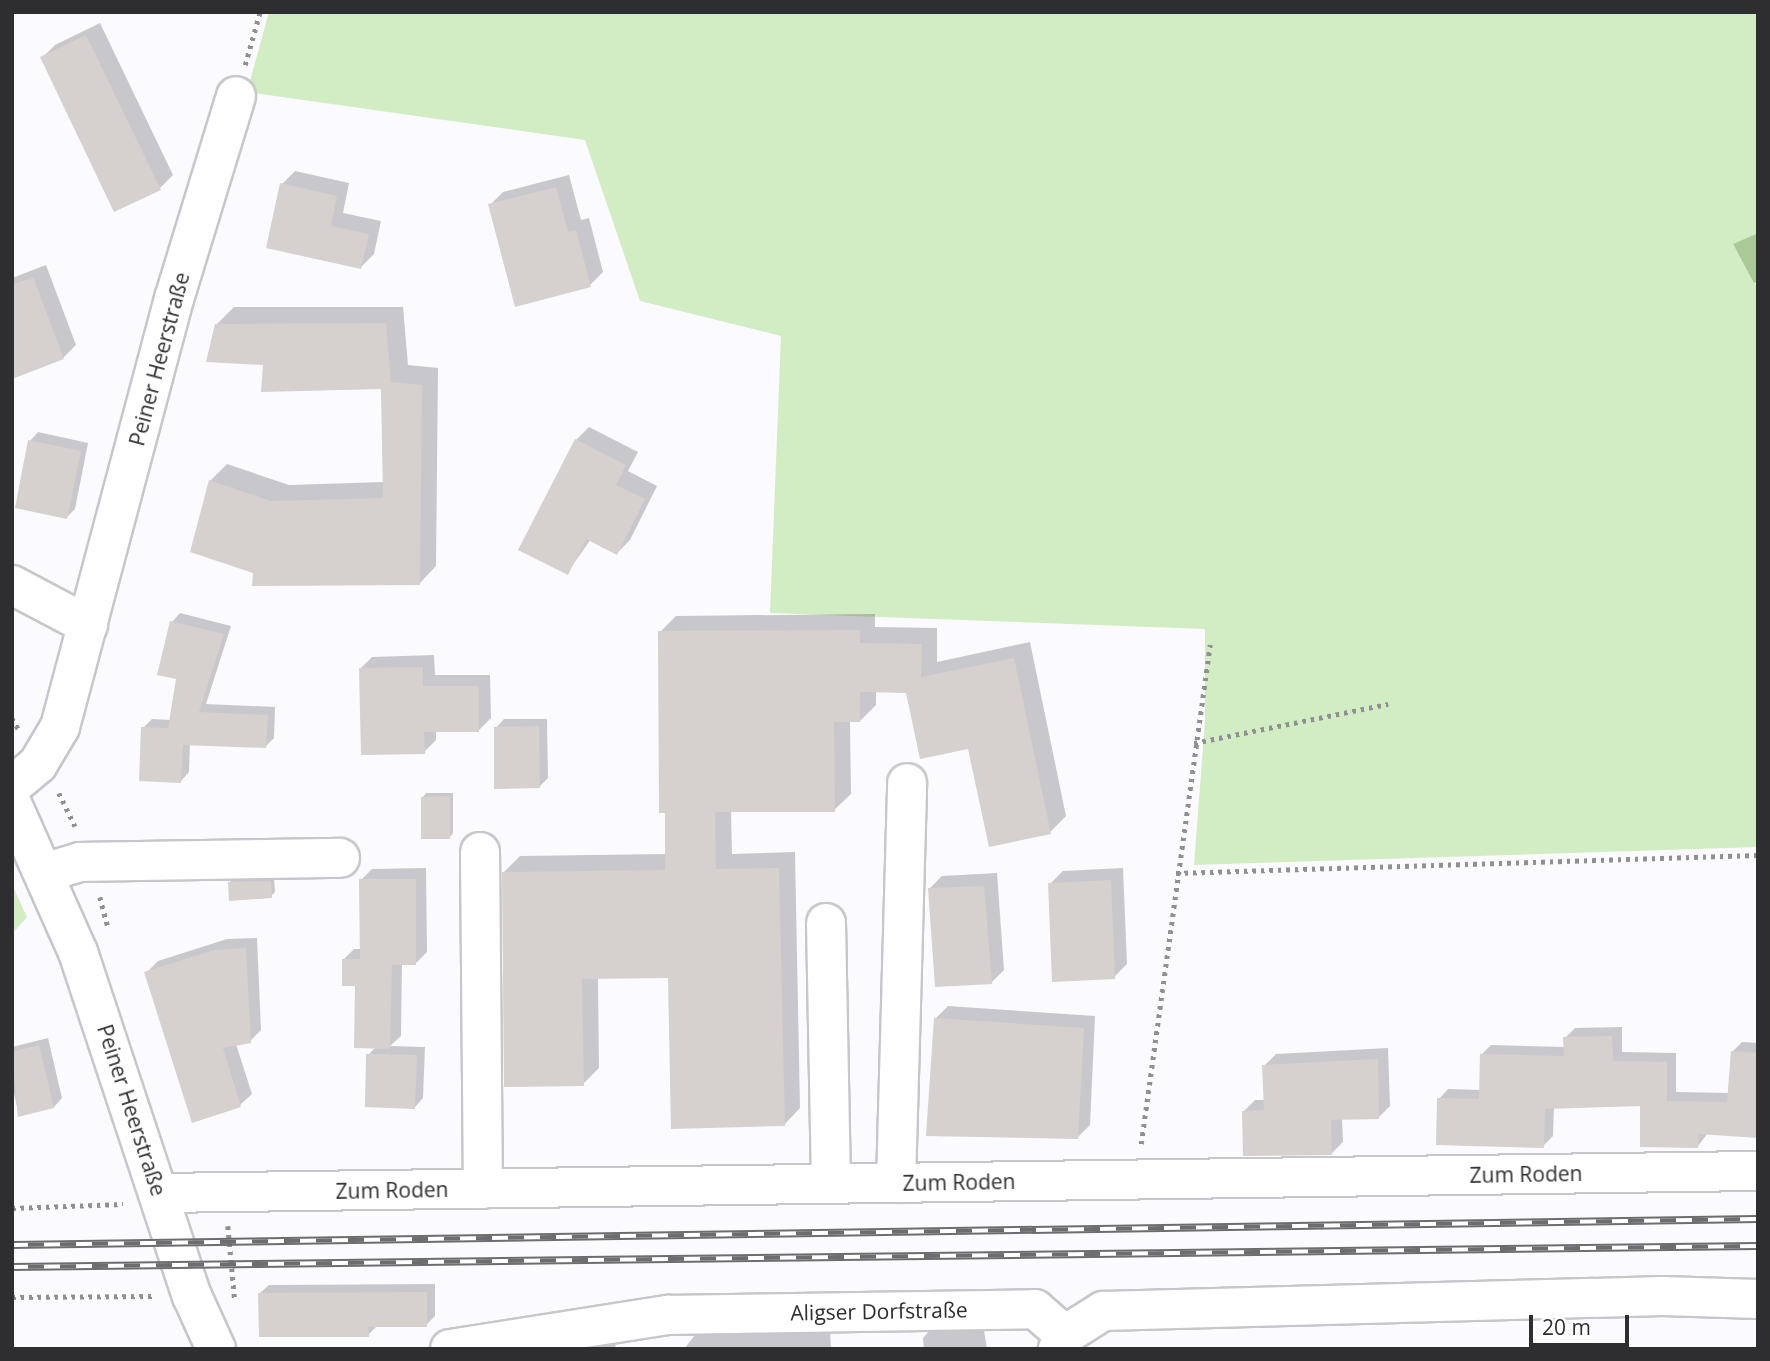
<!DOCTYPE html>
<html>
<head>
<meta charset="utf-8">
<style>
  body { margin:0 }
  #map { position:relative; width:1770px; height:1361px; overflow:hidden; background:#fafaff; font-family:"Open Sans",sans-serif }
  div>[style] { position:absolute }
  .green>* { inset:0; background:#d2ecc3 }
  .forest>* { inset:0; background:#aac998 }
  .shadow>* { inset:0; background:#0003 }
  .building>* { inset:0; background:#d6d0ce }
  .path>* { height:4.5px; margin-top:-2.25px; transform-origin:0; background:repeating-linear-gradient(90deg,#909094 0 3.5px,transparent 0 8.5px) }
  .roads { filter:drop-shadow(2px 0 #c6c6cb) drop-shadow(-2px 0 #c6c6cb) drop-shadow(0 2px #c6c6cb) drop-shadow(0 -2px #c6c6cb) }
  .minor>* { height:38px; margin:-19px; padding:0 19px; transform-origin:19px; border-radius:19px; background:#fff }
  .rail>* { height:8px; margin-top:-4px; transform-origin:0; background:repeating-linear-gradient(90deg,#fff 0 16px,#6d6d70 0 32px); box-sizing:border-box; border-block:2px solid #6d6d70 }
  span { translate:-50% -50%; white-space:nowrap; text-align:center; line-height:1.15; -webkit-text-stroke:7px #fff; paint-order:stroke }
  .street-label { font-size:21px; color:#2e2e30 }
  .frame { position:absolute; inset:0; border:14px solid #2e2e30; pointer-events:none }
  .scale { position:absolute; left:1529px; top:1315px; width:100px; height:32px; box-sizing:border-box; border:4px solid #2e2e30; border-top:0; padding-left:9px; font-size:21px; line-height:24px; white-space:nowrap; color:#2e2e30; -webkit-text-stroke:5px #fff; paint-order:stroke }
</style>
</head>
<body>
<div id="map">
  <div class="green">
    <i style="clip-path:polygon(269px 12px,1758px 12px,1758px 233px,1733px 244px,1758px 289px,1758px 847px,1194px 865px,1205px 721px,1205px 629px,770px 613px,781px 336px,640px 301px,585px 140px,247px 92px)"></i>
    <i style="clip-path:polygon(12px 885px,27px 917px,12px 934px)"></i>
  </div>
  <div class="forest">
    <i style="clip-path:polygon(1758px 233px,1758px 282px,1754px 283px,1733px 244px)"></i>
  </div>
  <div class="shadow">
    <i style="clip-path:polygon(100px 23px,173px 175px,160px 188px,115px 210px,42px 58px,55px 45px)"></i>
    <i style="clip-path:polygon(295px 171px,349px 183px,343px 213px,381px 221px,374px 254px,361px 267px,282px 184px)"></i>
    <i style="clip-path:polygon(569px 175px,581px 220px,589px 218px,603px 272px,590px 285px,490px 205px,503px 192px)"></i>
    <i style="clip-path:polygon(46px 265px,76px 345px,63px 358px,12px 377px,12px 278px)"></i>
    <i style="clip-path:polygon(234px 307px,403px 307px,408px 365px,438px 368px,436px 566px,419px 584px,255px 572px,210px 481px,227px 464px,289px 485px,384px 482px,383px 388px,265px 364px,216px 325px)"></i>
    <i style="clip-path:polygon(589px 427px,638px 452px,628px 471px,657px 486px,630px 540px,617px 553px,591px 539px,567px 573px,521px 549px,576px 440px)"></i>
    <i style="clip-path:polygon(38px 432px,88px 443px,75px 509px,67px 517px,30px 441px)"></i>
    <i style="clip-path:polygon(180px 613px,231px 626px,206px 704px,275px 707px,274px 738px,266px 746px,190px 744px,189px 772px,181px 781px,143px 728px,152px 719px,171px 720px,178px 678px,172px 622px)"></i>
    <i style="clip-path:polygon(875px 614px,875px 627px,937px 628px,937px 662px,1030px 642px,1066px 816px,1050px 832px,970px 747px,908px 691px,876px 691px,876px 705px,860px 721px,850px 721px,851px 794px,834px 810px,731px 810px,732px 854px,795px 852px,800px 1108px,784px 1125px,669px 976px,598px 977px,599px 1068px,583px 1084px,504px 872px,520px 856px,667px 854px,660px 632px,676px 616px)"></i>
    <i style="clip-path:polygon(434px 655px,435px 675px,490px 675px,491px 718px,479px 730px,436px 731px,436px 740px,424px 752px,360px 669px,372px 657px)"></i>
    <i style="clip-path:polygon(504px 719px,547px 719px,548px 778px,539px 787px,496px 728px)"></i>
    <i style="clip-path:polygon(426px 793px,453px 793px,453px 833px,450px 837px,423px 797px)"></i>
    <i style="clip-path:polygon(426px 868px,427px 952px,416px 963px,402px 963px,401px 1036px,390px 1046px,425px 1047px,423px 1098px,415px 1107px,368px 1055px,376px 1047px,357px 984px,343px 960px,354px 949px,361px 949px,361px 880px,372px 869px)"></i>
    <i style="clip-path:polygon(1123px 868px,1127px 964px,1114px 977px,1050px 884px,1063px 871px)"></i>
    <i style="clip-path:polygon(997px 873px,1004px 970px,991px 983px,929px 889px,942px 876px)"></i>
    <i style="clip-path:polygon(233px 878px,274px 878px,275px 892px,271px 896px,230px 882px)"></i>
    <i style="clip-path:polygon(257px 938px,261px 1030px,250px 1041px,236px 1044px,252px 1094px,240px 1105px,146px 973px,158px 961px,227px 939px)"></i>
    <i style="clip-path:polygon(948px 1006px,1095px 1016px,1090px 1125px,1078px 1137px,936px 1018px)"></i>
    <i style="clip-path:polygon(1622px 1027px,1622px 1052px,1676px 1053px,1676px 1092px,1730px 1093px,1732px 1052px,1742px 1042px,1758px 1043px,1758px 1136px,1708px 1133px,1698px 1146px,1642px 1104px,1554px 1107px,1553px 1136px,1543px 1146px,1439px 1099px,1448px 1089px,1481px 1090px,1481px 1055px,1491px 1045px,1565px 1047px,1565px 1038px,1575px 1028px)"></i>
    <i style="clip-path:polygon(48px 1038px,62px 1098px,54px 1107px,19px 1115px,12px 1085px,12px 1047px)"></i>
    <i style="clip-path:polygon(1388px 1048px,1390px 1106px,1378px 1118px,1342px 1118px,1343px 1142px,1332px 1153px,1243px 1112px,1255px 1100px,1265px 1100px,1264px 1066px,1276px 1054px)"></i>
    <i style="clip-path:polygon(435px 1284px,435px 1316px,426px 1325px,377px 1326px,368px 1335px,260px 1293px,269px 1285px)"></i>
    <i style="clip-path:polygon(983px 1324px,987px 1349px,924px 1349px,923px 1338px,931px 1329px)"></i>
    <i style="clip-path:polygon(830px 1330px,831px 1349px,861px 1349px,684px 1349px,695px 1335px)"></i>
    <i style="clip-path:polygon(615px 1342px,616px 1349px,586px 1349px)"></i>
  </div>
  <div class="building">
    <i style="clip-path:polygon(86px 35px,161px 190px,114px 212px,40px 57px)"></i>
    <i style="clip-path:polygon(280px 183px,337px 196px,331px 226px,369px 234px,361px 269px,266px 248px)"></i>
    <i style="clip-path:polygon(556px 187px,568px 232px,576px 230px,591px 287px,515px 307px,488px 204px)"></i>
    <i style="clip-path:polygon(33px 277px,64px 359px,12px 379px,12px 285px)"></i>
    <i style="clip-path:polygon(386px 323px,391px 382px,422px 385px,420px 585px,252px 586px,253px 573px,190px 552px,209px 480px,271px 501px,383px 498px,381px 389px,261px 392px,263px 365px,206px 362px,215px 324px)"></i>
    <i style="clip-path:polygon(575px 439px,626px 465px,616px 485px,645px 499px,617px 555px,586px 539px,568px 575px,518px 550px)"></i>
    <i style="clip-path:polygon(28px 440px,81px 451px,67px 519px,15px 508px)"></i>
    <i style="clip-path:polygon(170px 621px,224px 634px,199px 712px,268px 715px,266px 748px,183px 745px,181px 783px,139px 781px,141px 727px,168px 728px,176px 679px,157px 675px)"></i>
    <i style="clip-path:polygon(860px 630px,860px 643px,922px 644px,921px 677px,1014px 658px,1051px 834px,989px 847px,968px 749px,920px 759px,906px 693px,860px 692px,860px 722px,834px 722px,835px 812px,715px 812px,716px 869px,779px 868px,785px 1126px,671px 1129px,668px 978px,582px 979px,584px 1086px,504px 1087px,502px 872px,665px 870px,665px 813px,659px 813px,658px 631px)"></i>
    <i style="clip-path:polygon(423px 667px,423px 686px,479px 686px,479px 732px,424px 732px,425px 754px,361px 755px,359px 668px)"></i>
    <i style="clip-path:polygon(539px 726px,540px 788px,494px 789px,494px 727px)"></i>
    <i style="clip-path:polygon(450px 796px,450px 839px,421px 839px,421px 797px)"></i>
    <i style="clip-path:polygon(359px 879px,416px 879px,416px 965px,392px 965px,390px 1049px,354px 1048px,355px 986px,342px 986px,342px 959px,360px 959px)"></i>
    <i style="clip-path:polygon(1111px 880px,1115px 979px,1052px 982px,1048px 883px)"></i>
    <i style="clip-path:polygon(271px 881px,272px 898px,229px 901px,228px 882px)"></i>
    <i style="clip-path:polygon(984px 886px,992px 984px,935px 987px,928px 888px)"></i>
    <i style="clip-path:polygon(246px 948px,251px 1043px,223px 1048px,241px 1107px,192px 1123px,144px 972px,214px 950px)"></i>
    <i style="clip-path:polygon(934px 1018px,1084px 1028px,1078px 1139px,926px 1136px)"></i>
    <i style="clip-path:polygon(1612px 1036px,1613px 1061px,1667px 1062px,1667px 1101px,1727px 1102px,1731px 1051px,1758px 1053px,1758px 1138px,1699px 1134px,1698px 1148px,1640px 1147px,1640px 1106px,1545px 1109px,1544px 1148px,1436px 1145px,1437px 1098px,1479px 1099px,1480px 1054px,1564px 1056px,1563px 1037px)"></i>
    <i style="clip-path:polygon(39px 1045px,54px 1108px,18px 1117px,12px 1052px)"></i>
    <i style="clip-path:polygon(366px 1054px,417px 1055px,415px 1109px,365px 1107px)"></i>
    <i style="clip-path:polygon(1378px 1059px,1379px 1119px,1331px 1120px,1332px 1155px,1243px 1156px,1242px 1111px,1264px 1110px,1262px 1065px)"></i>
    <i style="clip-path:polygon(427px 1292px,427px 1327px,368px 1327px,369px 1337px,259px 1337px,258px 1293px)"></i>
  </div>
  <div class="path">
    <i style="left:245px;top:65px;width:55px;rotate:-74.2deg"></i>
    <i style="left:12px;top:718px;width:14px;rotate:60deg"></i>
    <i style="left:1194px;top:743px;width:198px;rotate:-11.4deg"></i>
    <i style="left:59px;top:793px;width:37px;rotate:64deg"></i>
    <i style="left:1176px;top:873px;width:582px;rotate:-1.77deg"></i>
    <i style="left:100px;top:897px;width:30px;rotate:75deg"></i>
    <i style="left:1141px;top:1144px;width:504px;rotate:-82.13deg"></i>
    <i style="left:12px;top:1208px;width:111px;rotate:-2.1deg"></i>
    <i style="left:228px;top:1226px;width:75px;rotate:84.7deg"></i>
    <i style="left:12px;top:1297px;width:143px;rotate:-0.4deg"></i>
  </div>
  <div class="roads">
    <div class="minor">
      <i style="left:12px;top:585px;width:86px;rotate:27.8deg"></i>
      <i style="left:12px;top:786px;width:34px;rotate:-40deg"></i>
      <i style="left:38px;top:764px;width:43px;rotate:-59.3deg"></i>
      <i style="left:60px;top:727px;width:443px;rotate:-75.1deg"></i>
      <i style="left:174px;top:299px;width:212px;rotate:-73deg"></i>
      <i style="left:12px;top:804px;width:162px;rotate:66deg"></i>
      <i style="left:78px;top:952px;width:362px;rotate:71.7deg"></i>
      <i style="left:192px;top:1296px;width:58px;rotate:65.6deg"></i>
      <i style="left:480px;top:852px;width:337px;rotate:89.5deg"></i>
      <i style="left:44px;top:873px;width:38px;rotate:-17deg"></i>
      <i style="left:80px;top:862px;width:260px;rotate:-0.9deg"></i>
      <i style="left:826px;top:923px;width:261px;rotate:88.9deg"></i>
      <i style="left:896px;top:1183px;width:400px;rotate:-88.4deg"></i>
      <i style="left:160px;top:1193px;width:1598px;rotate:-0.79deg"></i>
      <i style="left:1065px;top:1335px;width:45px;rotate:-32.3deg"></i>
      <i style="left:1103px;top:1311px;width:560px;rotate:-1.53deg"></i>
      <i style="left:1663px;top:1296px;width:95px;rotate:1.8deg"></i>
      <i style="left:450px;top:1349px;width:221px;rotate:-8.9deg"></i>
      <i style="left:668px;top:1315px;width:367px;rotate:-0.9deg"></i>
      <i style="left:1035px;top:1309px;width:40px;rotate:41deg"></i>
      <i style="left:1065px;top:1335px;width:16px;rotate:117deg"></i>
    </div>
  </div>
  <div class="rail">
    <i style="left:12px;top:1245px;width:1746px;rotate:-0.85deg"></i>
    <i style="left:12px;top:1267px;width:1746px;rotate:-0.69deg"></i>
  </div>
  <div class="street-label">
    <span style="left:159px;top:359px;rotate:-75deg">Peiner Heerstraße</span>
    <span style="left:132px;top:1110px;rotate:72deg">Peiner Heerstraße</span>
    <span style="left:1526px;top:1174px;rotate:-1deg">Zum Roden</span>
    <span style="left:959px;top:1182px;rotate:-1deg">Zum Roden</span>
    <span style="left:392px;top:1190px;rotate:-1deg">Zum Roden</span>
    <span style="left:879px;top:1311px;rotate:-1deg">Aligser Dorfstraße</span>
  </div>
  <div class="frame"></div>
  <div class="scale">20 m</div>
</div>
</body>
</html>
